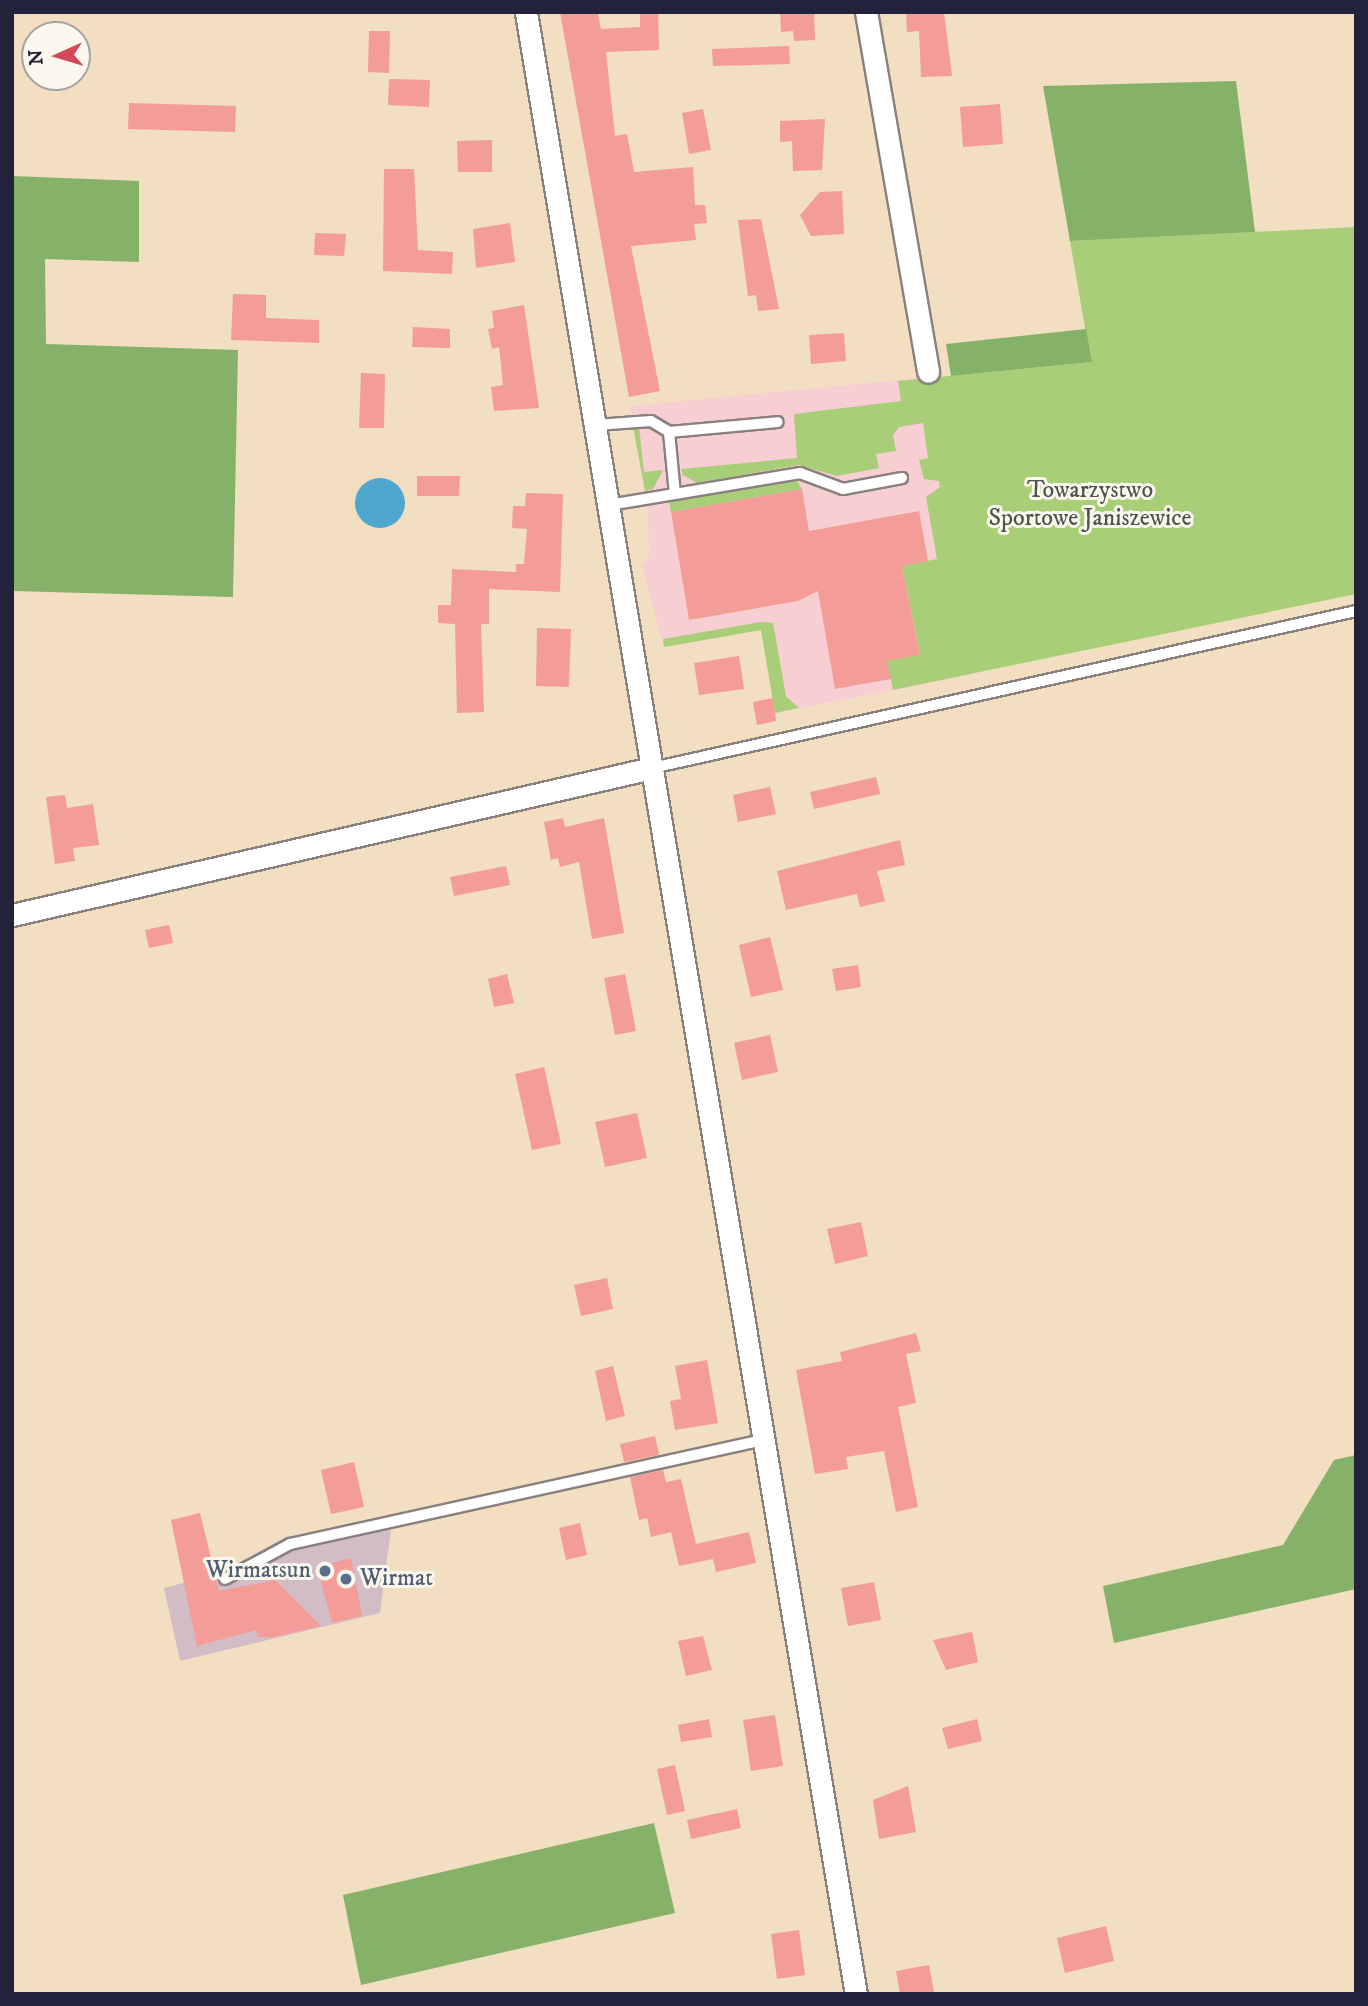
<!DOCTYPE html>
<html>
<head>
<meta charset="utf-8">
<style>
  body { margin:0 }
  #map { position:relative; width:1368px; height:2006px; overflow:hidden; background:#f2dec1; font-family:"IM FELL DW Pica",serif }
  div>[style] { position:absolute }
  .built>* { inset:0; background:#f7cfd3 }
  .industrial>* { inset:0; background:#d2bdc7 }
  .green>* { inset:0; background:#a8ce78 }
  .forest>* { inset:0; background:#86b168 }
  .water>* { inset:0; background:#50a7cd }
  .round { border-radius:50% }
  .building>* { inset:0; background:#f49c98 }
  .roads { filter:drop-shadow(2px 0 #8a807e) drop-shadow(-2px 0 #8a807e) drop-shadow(0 2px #8a807e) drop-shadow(0 -2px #8a807e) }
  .service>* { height:10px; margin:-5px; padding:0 5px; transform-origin:5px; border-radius:5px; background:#fff }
  .minor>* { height:21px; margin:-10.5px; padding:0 10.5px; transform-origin:10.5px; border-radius:10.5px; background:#fff }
  .dots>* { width:19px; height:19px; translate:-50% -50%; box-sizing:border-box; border:4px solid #fbf7ec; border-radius:50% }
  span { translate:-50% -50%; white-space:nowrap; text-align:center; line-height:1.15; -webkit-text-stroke:6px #fbf7ec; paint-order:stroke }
  .park-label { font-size:24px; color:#4a564d }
  .service-label { font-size:24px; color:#4e5e75 }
  .right { translate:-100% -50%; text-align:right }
  .left { translate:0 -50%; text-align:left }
  .frame { position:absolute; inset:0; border:14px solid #22223b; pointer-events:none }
  .north { position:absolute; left:21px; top:21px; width:70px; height:70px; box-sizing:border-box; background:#fbf7ec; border:2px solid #a4a2a5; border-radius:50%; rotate:266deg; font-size:19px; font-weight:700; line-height:28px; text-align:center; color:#22223b }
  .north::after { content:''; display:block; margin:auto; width:24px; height:32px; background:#d1495b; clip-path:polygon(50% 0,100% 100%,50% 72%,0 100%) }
</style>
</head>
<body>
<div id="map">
  <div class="built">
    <i style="clip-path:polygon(921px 378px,974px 674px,775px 713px,761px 630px,664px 647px,642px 566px,649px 555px,648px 514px,630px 406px)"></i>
  </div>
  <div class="industrial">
    <i style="clip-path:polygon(393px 1514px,380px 1613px,180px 1661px,164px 1588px,221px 1573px,284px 1538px)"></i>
  </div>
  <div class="green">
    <i style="clip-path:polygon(1356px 227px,1356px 594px,893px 690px,887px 661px,920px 654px,902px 566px,937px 559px,926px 497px,940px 487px,939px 481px,924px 479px,919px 460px,928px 458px,923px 423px,899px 427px,893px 435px,896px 451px,876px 454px,879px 468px,837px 476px,799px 465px,697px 483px,683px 475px,681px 469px,797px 458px,794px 414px,901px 401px,898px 381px,1091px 362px,1070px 241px)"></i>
    <i style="clip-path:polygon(633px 426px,639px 426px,644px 472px,663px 470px,653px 489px,645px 491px)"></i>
    <i style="clip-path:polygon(795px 478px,802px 489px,671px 512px,669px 500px)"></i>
    <i style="clip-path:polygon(761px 622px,773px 623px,786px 696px,799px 708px,775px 713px,761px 630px,664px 647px,663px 639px)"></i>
  </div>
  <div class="forest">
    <i style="clip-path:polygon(1236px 81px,1255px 232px,1070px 241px,1043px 86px)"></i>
    <i style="clip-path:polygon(12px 176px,139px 181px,139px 262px,45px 259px,46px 344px,238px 350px,233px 597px,12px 591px)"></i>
    <i style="clip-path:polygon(1086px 329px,1092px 362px,951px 376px,946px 344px)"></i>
    <i style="clip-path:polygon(1356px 1455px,1356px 1589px,1114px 1643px,1103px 1586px,1283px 1545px,1334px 1460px)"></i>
    <i style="clip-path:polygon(654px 1823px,675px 1913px,361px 1985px,343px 1895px)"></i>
  </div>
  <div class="water">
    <i class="round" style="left:355px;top:478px;width:50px;height:50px"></i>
  </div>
  <div class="building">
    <i style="clip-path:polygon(560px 12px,598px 14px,601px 29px,640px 27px,640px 12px,658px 12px,659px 50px,606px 52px,615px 136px,627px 134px,634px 172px,693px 167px,695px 205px,705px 205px,707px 223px,694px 224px,696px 240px,631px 246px,660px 391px,629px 397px)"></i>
    <i style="clip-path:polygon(780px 12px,814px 12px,815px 40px,794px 41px,793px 31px,781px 32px)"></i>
    <i style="clip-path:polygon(906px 12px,944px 12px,952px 76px,921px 77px,919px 31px,907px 32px)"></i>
    <i style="clip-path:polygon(369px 31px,390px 31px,389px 73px,368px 72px)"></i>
    <i style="clip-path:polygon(789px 46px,790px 64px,713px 66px,712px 49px)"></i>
    <i style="clip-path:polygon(389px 79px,430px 80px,429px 107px,388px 105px)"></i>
    <i style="clip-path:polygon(129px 103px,236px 106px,235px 132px,128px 129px)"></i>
    <i style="clip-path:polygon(1000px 104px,1003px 144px,963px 147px,960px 107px)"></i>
    <i style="clip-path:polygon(703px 109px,711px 150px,689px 154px,682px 113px)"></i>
    <i style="clip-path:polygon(825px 119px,822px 170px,793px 171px,792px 141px,780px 142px,780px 121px)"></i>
    <i style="clip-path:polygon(492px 140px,492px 172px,458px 172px,457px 141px)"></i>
    <i style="clip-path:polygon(384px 169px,414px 169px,418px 250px,453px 252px,452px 274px,383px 271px)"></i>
    <i style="clip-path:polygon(842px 191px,844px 234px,811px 236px,800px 215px,820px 192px)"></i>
    <i style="clip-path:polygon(761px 219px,779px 309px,758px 311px,756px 295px,748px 296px,738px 220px)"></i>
    <i style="clip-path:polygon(510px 223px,515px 262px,476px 268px,473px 229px)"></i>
    <i style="clip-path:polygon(315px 233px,346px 234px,344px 256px,314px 255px)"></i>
    <i style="clip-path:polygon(233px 294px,266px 295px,266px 318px,319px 320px,319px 343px,231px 340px)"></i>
    <i style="clip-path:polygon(524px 305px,539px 408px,494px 411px,491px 387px,503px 385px,499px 347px,492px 349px,488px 329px,494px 328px,492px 311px)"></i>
    <i style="clip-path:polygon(413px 327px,450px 329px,450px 348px,412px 347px)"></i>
    <i style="clip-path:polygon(844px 333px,846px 361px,811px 364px,809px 335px)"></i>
    <i style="clip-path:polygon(361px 373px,385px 374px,384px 428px,359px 428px)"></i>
    <i style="clip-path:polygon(417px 476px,460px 476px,459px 496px,417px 496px)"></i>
    <i style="clip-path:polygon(802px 489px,809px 531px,919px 511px,928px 561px,902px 566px,920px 655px,887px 661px,891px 679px,835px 689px,818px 591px,798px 601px,689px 620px,671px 512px)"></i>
    <i style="clip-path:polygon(526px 493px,563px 494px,560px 592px,489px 589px,489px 624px,481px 624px,484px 712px,457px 713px,455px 624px,438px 623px,438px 605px,451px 605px,452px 569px,516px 572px,516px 564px,524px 564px,527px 529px,512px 528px,513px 506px,525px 506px)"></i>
    <i style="clip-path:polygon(537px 628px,571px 629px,569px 687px,536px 686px)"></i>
    <i style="clip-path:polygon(739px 656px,744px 689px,699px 695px,694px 663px)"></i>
    <i style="clip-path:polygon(773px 698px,776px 721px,757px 725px,753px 702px)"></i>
    <i style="clip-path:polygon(876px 777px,880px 794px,814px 809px,810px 792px)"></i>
    <i style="clip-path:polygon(770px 787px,776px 814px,738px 822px,733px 795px)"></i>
    <i style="clip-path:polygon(65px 795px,67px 808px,93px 804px,99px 845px,73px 848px,75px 861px,55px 864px,46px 797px)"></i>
    <i style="clip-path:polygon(563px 818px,565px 827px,604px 818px,624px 933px,592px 939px,579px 862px,560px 867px,558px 858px,551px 860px,544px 822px)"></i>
    <i style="clip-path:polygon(900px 840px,905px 865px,877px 871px,885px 901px,860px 907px,857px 894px,786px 910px,777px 871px)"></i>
    <i style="clip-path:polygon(506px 866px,510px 885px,454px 896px,450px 877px)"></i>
    <i style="clip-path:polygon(169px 925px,173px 943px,149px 948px,145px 930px)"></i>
    <i style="clip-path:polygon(770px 937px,783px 990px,751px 997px,739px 945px)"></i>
    <i style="clip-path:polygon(858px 965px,861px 987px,836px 991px,832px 969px)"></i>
    <i style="clip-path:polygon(507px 974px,514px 1003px,494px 1007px,488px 979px)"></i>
    <i style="clip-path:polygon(625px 974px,636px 1031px,615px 1035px,604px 978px)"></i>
    <i style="clip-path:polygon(770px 1035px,778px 1072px,742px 1080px,734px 1043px)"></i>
    <i style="clip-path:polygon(544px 1067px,561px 1144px,532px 1150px,515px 1074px)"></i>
    <i style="clip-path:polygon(637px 1113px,647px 1158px,605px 1167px,595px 1122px)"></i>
    <i style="clip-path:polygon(861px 1222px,868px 1256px,835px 1264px,827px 1229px)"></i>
    <i style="clip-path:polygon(607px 1278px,613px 1309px,581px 1316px,574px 1285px)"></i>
    <i style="clip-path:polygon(916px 1333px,921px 1351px,906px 1354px,916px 1403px,898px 1407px,918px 1507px,896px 1512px,884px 1451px,846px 1457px,848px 1469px,815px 1474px,796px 1370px,842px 1361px,840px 1352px)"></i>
    <i style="clip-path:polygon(707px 1360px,718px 1423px,675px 1430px,670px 1401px,681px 1399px,675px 1366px)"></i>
    <i style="clip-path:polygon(613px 1366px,625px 1416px,606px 1421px,595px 1371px)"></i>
    <i style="clip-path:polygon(655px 1436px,659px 1455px,624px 1462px,620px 1444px)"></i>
    <i style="clip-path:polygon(354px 1462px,364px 1507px,331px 1514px,321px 1470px)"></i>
    <i style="clip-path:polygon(663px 1470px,666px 1482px,681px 1479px,696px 1544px,749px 1532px,756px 1563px,716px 1572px,713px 1559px,679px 1566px,671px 1532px,651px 1537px,647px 1518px,639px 1520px,630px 1477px)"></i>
    <i style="clip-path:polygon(200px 1513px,219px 1591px,275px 1580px,321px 1626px,274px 1637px,258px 1637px,256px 1630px,197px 1646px,171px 1520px)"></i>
    <i style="clip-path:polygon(580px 1523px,587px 1555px,566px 1560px,559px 1528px)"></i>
    <i style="clip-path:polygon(351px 1558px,362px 1616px,332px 1623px,317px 1567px)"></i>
    <i style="clip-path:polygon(874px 1582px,881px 1620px,848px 1626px,841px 1588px)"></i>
    <i style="clip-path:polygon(972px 1632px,978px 1662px,946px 1670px,933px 1640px)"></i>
    <i style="clip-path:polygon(703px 1636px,712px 1670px,686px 1676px,678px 1641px)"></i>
    <i style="clip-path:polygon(775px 1715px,783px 1766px,751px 1771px,743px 1720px)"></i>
    <i style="clip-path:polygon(709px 1719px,712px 1737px,681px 1742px,678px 1725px)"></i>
    <i style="clip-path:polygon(977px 1719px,982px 1741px,948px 1749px,942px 1728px)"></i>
    <i style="clip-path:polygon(675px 1765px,685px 1811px,667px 1815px,657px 1769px)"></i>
    <i style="clip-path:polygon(908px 1786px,916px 1832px,879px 1839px,873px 1800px)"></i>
    <i style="clip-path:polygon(737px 1809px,741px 1828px,691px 1839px,687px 1820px)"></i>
    <i style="clip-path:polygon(1106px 1926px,1114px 1961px,1065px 1973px,1057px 1938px)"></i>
    <i style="clip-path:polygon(799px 1930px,805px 1975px,777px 1979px,771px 1934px)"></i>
    <i style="clip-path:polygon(929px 1965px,934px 1992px,900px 1994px,896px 1971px)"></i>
  </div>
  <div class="roads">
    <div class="service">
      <i style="left:596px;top:425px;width:55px;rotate:-4.2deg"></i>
      <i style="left:651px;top:421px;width:21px;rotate:31deg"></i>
      <i style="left:669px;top:432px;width:109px;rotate:-5.2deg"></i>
      <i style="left:669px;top:432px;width:62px;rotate:84.5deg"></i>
      <i style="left:609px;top:505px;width:194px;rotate:-9.5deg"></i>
      <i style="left:800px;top:473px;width:46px;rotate:20.4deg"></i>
      <i style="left:843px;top:489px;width:60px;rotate:-10.6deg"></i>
      <i style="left:652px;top:768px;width:721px;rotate:-12.57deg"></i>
      <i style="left:225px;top:1579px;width:74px;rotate:-28.3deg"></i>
      <i style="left:290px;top:1544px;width:484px;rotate:-12.4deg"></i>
    </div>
    <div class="minor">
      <i style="left:526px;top:12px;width:2009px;rotate:80.55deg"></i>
      <i style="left:866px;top:12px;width:365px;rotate:80.2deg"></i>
      <i style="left:12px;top:915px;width:657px;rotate:-12.94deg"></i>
    </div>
  </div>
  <div class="dots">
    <i style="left:325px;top:1571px;background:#5c6f8a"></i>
    <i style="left:346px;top:1579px;background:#5c6f8a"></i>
  </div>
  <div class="park-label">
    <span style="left:1090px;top:505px">Towarzystwo<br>Sportowe Janiszewice</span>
  </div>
  <div class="service-label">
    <span class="right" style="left:311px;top:1571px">Wirmatsun</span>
    <span class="left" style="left:360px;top:1579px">Wirmat</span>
  </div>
  <div class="frame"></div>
  <div class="north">N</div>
</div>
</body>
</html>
